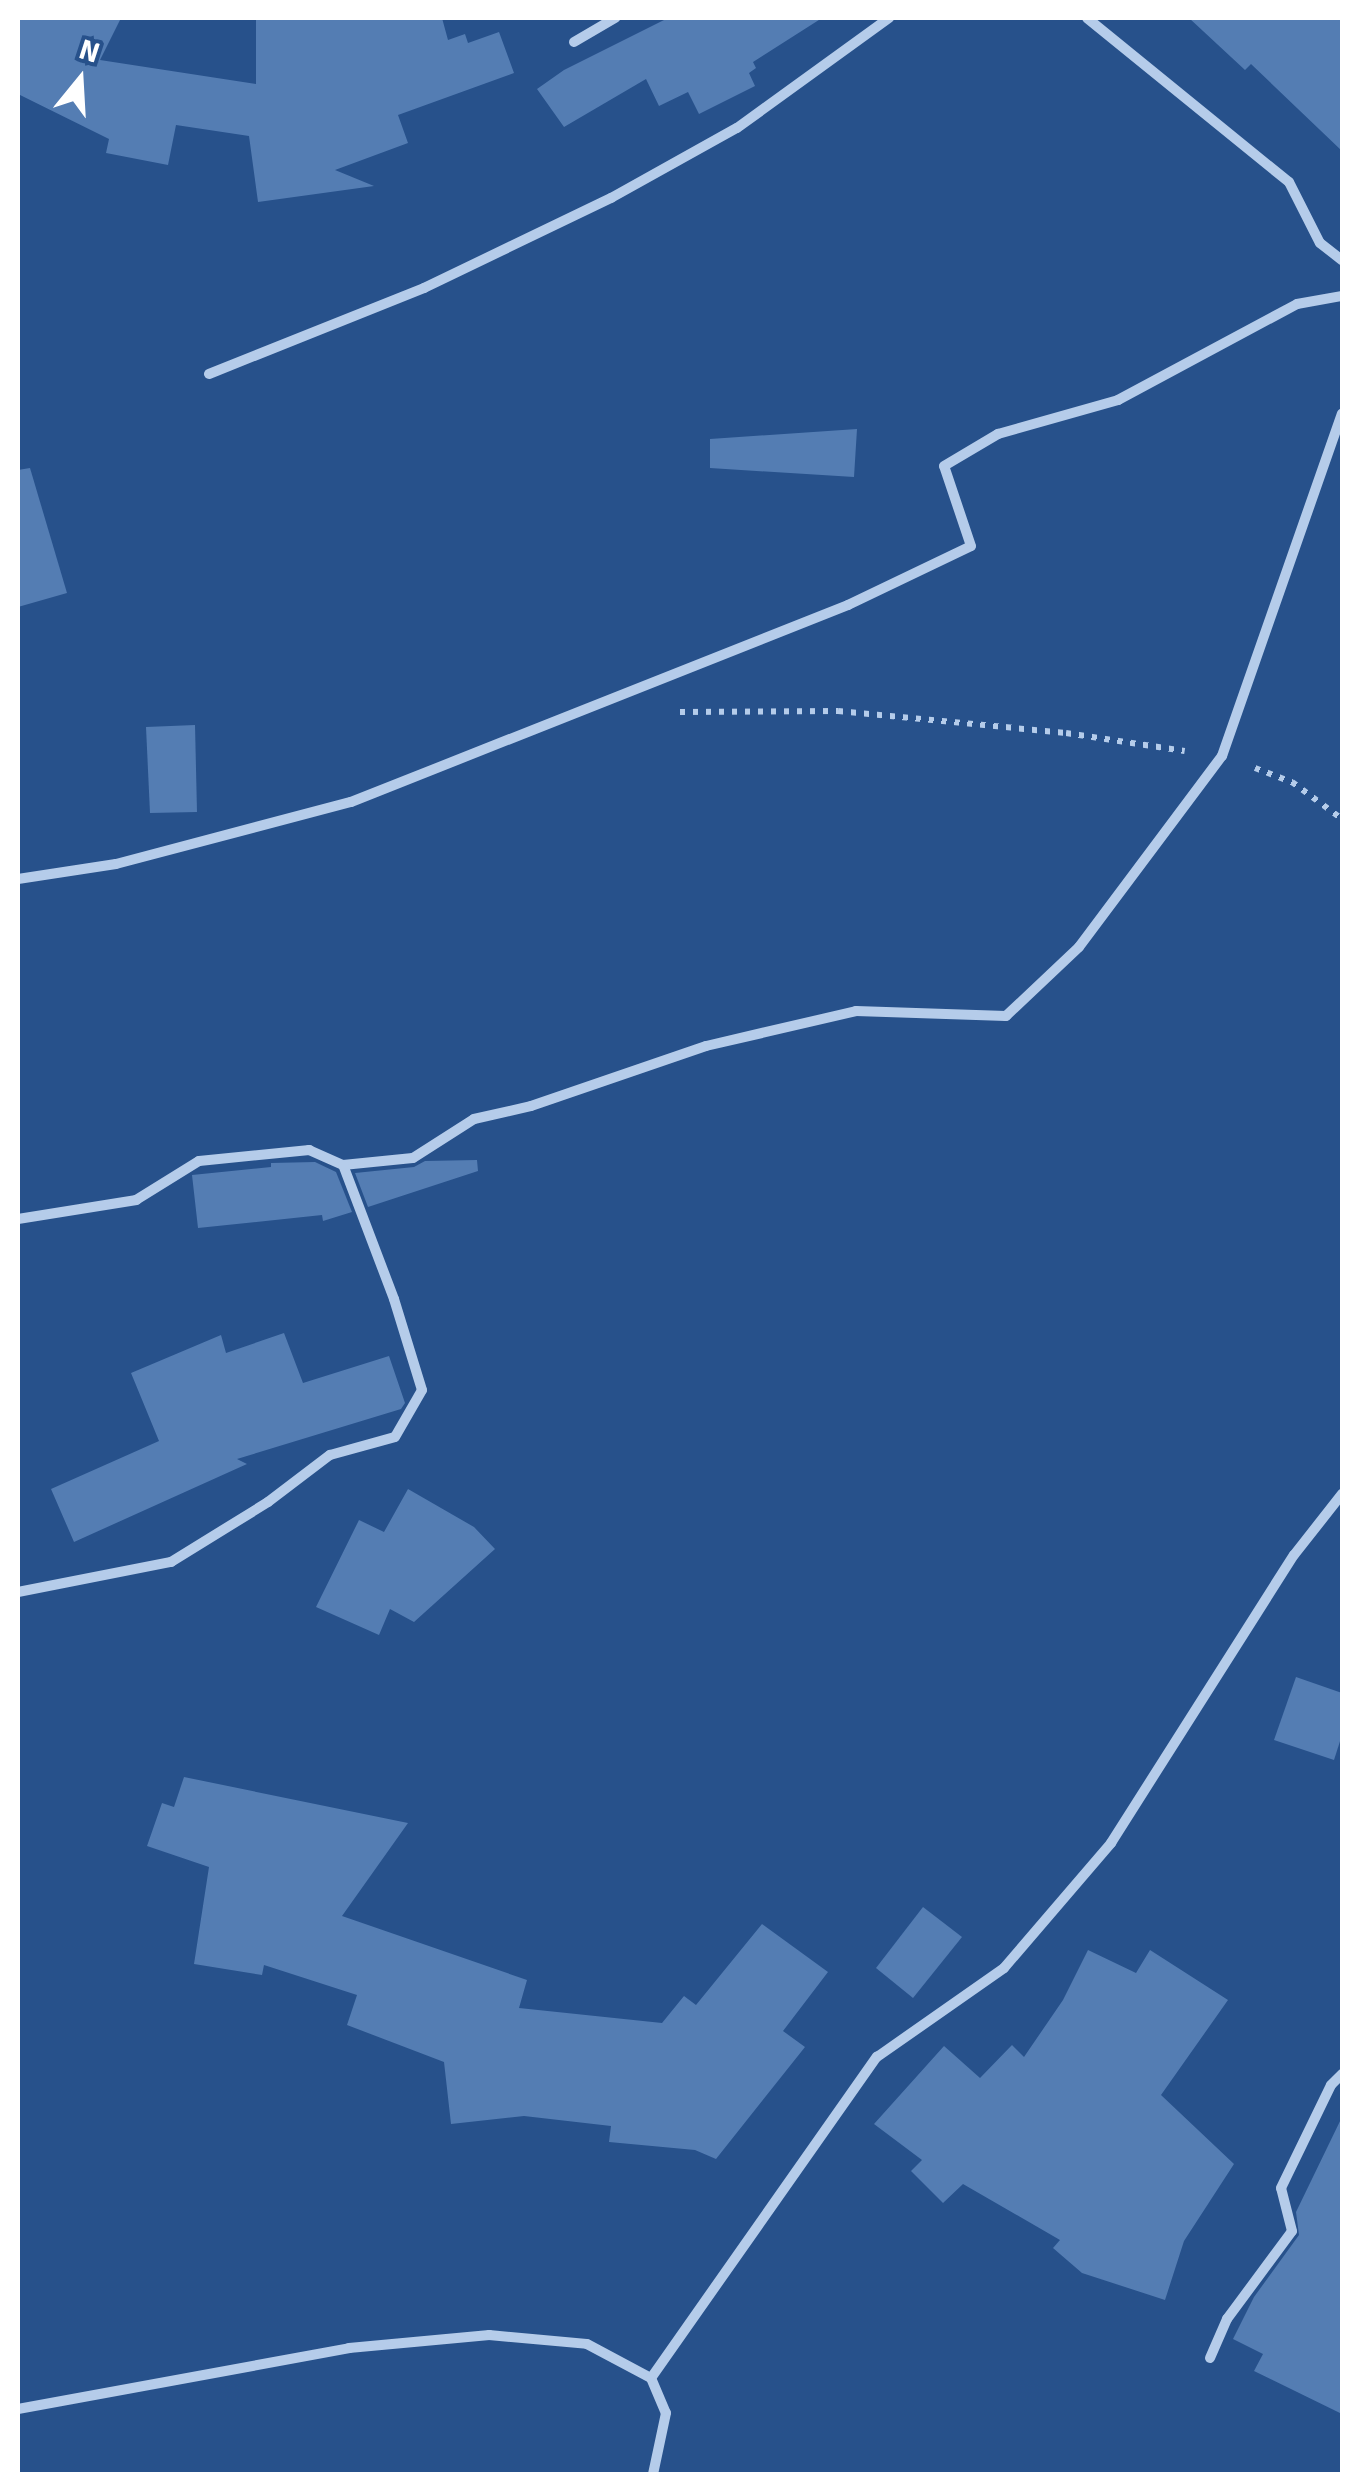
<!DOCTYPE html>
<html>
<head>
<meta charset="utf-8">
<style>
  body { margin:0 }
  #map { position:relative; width:1360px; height:2492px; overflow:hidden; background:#27518b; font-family:Signika,sans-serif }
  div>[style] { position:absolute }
  .building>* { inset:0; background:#547db3 }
  .path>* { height:6px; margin-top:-3px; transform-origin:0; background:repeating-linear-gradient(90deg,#b5ccea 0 5px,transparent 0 13px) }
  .street>* { height:10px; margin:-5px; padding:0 5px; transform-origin:5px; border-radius:5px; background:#b5ccea }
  span { translate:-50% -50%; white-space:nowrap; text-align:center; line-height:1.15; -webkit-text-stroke:10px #27518b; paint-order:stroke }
  .frame { position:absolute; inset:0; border:20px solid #fff; pointer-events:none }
  .north { position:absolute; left:30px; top:30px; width:100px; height:100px; -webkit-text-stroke:8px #27518b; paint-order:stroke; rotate:18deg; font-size:28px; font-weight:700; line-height:40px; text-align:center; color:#fff }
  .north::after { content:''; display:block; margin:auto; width:35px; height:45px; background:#fff; clip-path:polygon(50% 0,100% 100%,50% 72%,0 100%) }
</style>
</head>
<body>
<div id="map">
  <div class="building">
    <i style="clip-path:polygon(18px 18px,121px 18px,100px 60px,256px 84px,256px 18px,442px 18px,448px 40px,465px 34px,468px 43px,499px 32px,514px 73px,398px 115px,408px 143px,335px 170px,374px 186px,258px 202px,249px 136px,176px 125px,168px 165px,106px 153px,109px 139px,18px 94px)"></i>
    <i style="clip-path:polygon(668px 18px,822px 18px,753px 62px,756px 68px,749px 73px,755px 86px,699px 114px,688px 92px,659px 106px,646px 79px,564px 127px,537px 89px,564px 70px)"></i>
    <i style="clip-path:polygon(1189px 18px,1342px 18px,1342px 151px,1251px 64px,1245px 70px)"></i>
    <i style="clip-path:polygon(857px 429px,854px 477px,710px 468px,710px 439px)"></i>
    <i style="clip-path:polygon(30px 468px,67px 593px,18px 607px,18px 470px)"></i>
    <i style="clip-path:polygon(195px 725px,197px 812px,150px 813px,146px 727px)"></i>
    <i style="clip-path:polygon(477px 1160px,478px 1171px,368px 1207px,355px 1173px,414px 1167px,425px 1161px)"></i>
    <i style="clip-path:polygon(315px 1162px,336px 1172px,352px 1212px,323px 1221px,322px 1215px,198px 1228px,192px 1175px,271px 1167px,271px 1163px)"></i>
    <i style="clip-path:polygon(284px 1333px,303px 1383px,389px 1356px,405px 1403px,401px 1409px,237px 1459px,247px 1464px,74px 1542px,51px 1489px,159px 1441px,131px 1373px,221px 1335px,226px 1353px)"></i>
    <i style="clip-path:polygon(408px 1489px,474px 1527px,495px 1549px,414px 1622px,390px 1609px,379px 1635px,316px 1607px,359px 1520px,384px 1532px)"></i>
    <i style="clip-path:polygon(1296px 1677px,1342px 1693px,1342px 1735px,1334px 1760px,1274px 1740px)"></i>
    <i style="clip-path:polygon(184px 1777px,408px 1823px,342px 1916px,527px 1980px,519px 2008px,662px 2023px,684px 1996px,696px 2005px,762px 1924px,828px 1972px,783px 2031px,805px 2047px,716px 2159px,695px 2150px,609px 2142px,611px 2126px,524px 2116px,451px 2124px,444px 2062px,347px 2025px,357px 1995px,264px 1965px,262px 1975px,194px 1964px,209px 1867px,147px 1846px,162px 1803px,174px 1807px)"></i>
    <i style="clip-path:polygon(923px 1907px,962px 1937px,913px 1998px,876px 1968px)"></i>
    <i style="clip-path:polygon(1088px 1950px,1136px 1973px,1150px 1950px,1228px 2000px,1161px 2095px,1234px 2164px,1184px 2241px,1165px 2300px,1082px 2273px,1053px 2248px,1060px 2240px,963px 2184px,943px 2203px,911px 2171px,922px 2160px,874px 2124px,944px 2046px,980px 2078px,1012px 2045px,1024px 2057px,1063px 2000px)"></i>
    <i style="clip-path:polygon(1342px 2117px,1342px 2414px,1254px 2371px,1263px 2354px,1233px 2339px,1254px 2297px,1299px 2235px,1296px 2212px)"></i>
  </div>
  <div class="path">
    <i style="left:680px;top:712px;width:158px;rotate:-0.4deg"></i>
    <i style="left:838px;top:711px;width:229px;rotate:5.5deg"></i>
    <i style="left:1066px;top:733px;width:120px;rotate:8.6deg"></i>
    <i style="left:1255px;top:768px;width:40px;rotate:21deg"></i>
    <i style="left:1292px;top:782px;width:62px;rotate:36.5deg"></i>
  </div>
  <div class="street">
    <i style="left:1087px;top:18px;width:260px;rotate:39.1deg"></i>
    <i style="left:1289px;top:182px;width:68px;rotate:63.1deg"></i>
    <i style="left:1320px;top:243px;width:28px;rotate:38deg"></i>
    <i style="left:574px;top:42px;width:48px;rotate:-30.3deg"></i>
    <i style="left:209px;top:374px;width:232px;rotate:-21.8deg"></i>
    <i style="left:424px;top:288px;width:208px;rotate:-25.7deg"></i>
    <i style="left:611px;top:198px;width:144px;rotate:-29.1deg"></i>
    <i style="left:737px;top:128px;width:188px;rotate:-35.9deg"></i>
    <i style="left:18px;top:879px;width:99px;rotate:-8.7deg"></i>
    <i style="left:116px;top:864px;width:243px;rotate:-14.8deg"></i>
    <i style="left:351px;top:802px;width:535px;rotate:-21.62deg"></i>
    <i style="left:848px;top:605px;width:136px;rotate:-25.6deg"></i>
    <i style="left:971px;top:546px;width:84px;rotate:-108.6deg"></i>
    <i style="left:944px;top:466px;width:63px;rotate:-30.7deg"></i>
    <i style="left:998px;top:434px;width:125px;rotate:-15.8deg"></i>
    <i style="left:1118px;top:400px;width:203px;rotate:-28.2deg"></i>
    <i style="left:1297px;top:304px;width:46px;rotate:-10.1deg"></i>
    <i style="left:18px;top:1219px;width:120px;rotate:-9.1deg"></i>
    <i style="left:136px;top:1200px;width:74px;rotate:-31.8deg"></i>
    <i style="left:199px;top:1161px;width:111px;rotate:-5.7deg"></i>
    <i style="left:309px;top:1150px;width:37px;rotate:24deg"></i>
    <i style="left:343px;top:1165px;width:70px;rotate:-5.7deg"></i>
    <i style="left:413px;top:1158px;width:72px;rotate:-32.6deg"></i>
    <i style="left:474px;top:1119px;width:58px;rotate:-12.8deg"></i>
    <i style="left:531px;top:1106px;width:185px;rotate:-18.9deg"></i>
    <i style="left:706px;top:1046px;width:154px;rotate:-13.1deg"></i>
    <i style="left:856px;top:1011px;width:150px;rotate:1.9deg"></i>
    <i style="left:1006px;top:1016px;width:100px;rotate:-43.4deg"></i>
    <i style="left:1079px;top:947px;width:239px;rotate:-53.2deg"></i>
    <i style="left:1222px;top:756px;width:363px;rotate:-70.7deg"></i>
    <i style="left:18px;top:1592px;width:156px;rotate:-11.1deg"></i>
    <i style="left:171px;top:1562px;width:114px;rotate:-31.7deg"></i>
    <i style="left:268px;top:1502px;width:78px;rotate:-37.2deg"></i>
    <i style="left:330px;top:1455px;width:67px;rotate:-15.5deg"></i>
    <i style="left:395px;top:1437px;width:54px;rotate:-60.1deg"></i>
    <i style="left:422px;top:1390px;width:95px;rotate:-107.1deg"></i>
    <i style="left:394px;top:1299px;width:143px;rotate:-110.8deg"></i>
    <i style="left:1210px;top:2358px;width:43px;rotate:-66.4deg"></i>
    <i style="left:1227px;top:2319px;width:109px;rotate:-53.5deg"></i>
    <i style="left:1292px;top:2231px;width:44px;rotate:-104.3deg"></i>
    <i style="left:1281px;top:2188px;width:114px;rotate:-64.1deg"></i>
    <i style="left:1331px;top:2085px;width:16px;rotate:-45deg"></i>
    <i style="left:651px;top:2378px;width:393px;rotate:-54.9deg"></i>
    <i style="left:877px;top:2057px;width:155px;rotate:-35deg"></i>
    <i style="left:1004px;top:1968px;width:165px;rotate:-49.4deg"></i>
    <i style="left:1111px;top:1843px;width:341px;rotate:-57.6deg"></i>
    <i style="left:1294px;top:1555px;width:78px;rotate:-51.8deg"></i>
    <i style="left:18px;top:2409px;width:337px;rotate:-10.4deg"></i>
    <i style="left:349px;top:2348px;width:141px;rotate:-5.3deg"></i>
    <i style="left:489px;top:2335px;width:98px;rotate:5.2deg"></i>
    <i style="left:587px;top:2344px;width:72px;rotate:28deg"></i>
    <i style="left:651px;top:2378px;width:38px;rotate:67deg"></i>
    <i style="left:666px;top:2413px;width:62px;rotate:102deg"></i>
  </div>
  <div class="frame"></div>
  <div class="north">N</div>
</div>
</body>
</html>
